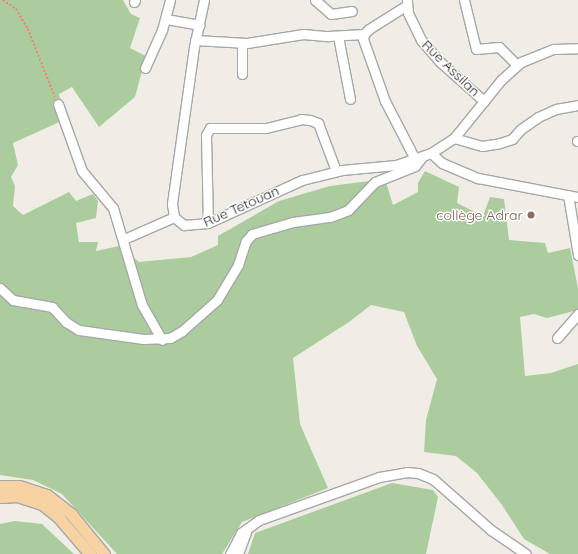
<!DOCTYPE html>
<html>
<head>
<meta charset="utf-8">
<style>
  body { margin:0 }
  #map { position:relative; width:578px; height:554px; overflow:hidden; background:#f0ede7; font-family:Quicksand,sans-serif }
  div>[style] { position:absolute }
  .forest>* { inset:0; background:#abcd9d }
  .path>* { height:1.5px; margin-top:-0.75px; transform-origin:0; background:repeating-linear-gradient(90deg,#f38174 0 2px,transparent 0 4px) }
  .roads { filter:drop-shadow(1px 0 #a7a7a7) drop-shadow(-1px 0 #a7a7a7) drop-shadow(0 1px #a7a7a7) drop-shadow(0 -1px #a7a7a7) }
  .minor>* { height:9px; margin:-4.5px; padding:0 4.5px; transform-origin:4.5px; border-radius:4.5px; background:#fff }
  .major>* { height:11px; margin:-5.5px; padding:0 5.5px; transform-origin:5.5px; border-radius:5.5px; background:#f7d3a4 }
  .dots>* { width:11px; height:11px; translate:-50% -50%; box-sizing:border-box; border:2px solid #fff; border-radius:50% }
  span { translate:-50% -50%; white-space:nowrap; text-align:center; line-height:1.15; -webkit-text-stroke:3px #fff; paint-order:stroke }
  .street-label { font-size:14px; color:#202020 }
  .education-label { font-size:14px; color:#785e54 }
  .right { translate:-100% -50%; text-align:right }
</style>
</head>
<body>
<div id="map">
  <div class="forest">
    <i style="clip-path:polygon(0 0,123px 0,131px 14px,140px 18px,130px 48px,146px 56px,135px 97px,99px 127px,72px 87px,59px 94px,66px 119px,13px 143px,18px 165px,11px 177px,15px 186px,13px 206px,23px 215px,69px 192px,76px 201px,93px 194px,98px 201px,96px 218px,76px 223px,79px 242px,98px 242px,96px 251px,119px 246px,139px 262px,191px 257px,218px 245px,218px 236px,279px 201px,330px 186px,385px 179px,393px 205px,418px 192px,418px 183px,425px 171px,459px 187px,457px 203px,483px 216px,490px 197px,504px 199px,509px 240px,545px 243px,548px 253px,570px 248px,578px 288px,578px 310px,547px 318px,534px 314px,520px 317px,525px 376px,551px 373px,578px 364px,578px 554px,550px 554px,524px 539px,502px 505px,477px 473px,456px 456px,424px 452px,426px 420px,437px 379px,417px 346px,404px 312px,371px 305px,349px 322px,293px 358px,300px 424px,328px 488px,242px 522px,222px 554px,117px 554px,62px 494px,33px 480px,0 475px)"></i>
    <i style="clip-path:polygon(392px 483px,433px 490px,438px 497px,426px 554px,248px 554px,255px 533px)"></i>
    <i style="clip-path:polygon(15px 521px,42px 524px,74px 554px,0 554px,0 524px)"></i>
  </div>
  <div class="path">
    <i style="left:3px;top:0;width:16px;rotate:35deg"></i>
    <i style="left:16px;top:9px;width:23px;rotate:59deg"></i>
    <i style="left:28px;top:29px;width:73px;rotate:68.3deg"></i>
  </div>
  <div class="roads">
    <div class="minor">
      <i style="left:204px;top:0;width:48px;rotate:102deg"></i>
      <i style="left:194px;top:47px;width:159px;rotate:98deg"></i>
      <i style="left:172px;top:204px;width:13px;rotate:81deg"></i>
      <i style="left:174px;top:217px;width:13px;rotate:39deg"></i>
      <i style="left:184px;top:225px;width:24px;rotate:-5deg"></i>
      <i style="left:208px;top:223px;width:103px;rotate:-24.6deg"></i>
      <i style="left:302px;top:180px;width:41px;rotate:-14deg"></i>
      <i style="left:342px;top:170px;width:54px;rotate:-5.3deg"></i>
      <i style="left:396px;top:165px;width:37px;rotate:-19deg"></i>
      <i style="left:431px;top:153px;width:27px;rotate:-33deg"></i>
      <i style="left:454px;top:138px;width:75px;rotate:-51deg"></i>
      <i style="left:501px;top:80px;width:27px;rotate:-42deg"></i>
      <i style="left:521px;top:62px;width:35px;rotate:-22deg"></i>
      <i style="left:554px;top:49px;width:24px;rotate:-2deg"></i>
      <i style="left:315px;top:0;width:21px;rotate:41deg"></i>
      <i style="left:331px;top:14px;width:21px;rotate:-8deg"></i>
      <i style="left:464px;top:0;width:50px;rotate:76.2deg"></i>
      <i style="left:476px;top:49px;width:23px;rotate:-5deg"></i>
      <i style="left:499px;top:47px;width:25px;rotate:45deg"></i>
      <i style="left:407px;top:1px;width:12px;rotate:85deg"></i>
      <i style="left:408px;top:13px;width:30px;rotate:64deg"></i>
      <i style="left:421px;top:40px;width:29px;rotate:49deg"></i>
      <i style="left:440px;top:62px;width:59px;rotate:41.6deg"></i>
      <i style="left:134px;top:2px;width:2px;rotate:-63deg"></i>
      <i style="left:407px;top:5px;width:45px;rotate:147.7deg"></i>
      <i style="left:369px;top:29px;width:7px;rotate:135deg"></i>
      <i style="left:364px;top:34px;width:5px;rotate:101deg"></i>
      <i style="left:363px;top:39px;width:66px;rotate:70.5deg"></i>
      <i style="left:385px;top:101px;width:65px;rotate:62.7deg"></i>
      <i style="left:166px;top:19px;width:34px;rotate:10deg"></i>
      <i style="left:338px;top:36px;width:64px;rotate:79.2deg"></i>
      <i style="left:195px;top:40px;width:52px;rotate:3.3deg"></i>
      <i style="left:247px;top:43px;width:57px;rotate:-9.1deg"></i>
      <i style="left:303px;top:34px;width:25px;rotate:5deg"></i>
      <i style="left:328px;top:36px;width:36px;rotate:-3deg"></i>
      <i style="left:242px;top:43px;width:31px;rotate:90deg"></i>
      <i style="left:145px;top:68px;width:42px;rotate:-65.9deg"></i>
      <i style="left:162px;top:30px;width:31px;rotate:-75deg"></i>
      <i style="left:58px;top:104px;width:71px;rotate:70.3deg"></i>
      <i style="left:82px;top:171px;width:48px;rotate:50deg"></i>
      <i style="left:113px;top:208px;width:101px;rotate:73.4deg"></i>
      <i style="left:142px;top:305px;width:40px;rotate:60.3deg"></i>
      <i style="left:454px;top:138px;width:29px;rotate:16deg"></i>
      <i style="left:482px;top:146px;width:18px;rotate:-9deg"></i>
      <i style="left:500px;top:143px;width:13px;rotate:-18deg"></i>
      <i style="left:512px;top:139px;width:13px;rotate:-48deg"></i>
      <i style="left:521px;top:129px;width:21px;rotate:-35deg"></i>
      <i style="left:538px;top:117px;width:20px;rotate:-24deg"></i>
      <i style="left:556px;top:109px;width:22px;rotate:-10deg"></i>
      <i style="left:577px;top:141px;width:1px"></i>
      <i style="left:431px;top:153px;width:15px;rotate:42deg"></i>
      <i style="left:442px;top:163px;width:39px;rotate:23deg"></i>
      <i style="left:478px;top:178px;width:102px;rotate:10.8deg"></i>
      <i style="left:568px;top:195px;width:61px;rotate:80.5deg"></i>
      <i style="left:208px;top:223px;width:88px;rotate:-91.3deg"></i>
      <i style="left:206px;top:135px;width:8px;rotate:-60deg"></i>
      <i style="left:210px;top:128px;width:56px"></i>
      <i style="left:266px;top:128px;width:36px;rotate:-14deg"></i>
      <i style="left:301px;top:119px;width:9px;rotate:6deg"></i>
      <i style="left:310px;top:120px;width:9px;rotate:21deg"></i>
      <i style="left:318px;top:123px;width:51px;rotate:69.4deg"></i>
      <i style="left:124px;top:239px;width:55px;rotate:-23.7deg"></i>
      <i style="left:0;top:288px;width:18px;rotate:43deg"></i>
      <i style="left:13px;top:300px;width:40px;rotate:10deg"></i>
      <i style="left:52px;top:307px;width:21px;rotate:47deg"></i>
      <i style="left:66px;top:322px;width:15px;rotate:32deg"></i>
      <i style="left:79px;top:330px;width:65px;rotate:8deg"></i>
      <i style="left:143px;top:339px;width:27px;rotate:-2deg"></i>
      <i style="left:170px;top:338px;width:14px;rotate:-30deg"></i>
      <i style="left:182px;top:331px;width:47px;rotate:-41.5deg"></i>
      <i style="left:217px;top:300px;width:41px;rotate:-59deg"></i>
      <i style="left:238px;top:265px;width:25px;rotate:-72deg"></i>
      <i style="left:246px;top:241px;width:9px;rotate:-49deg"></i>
      <i style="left:252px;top:234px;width:43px;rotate:-16.3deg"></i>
      <i style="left:293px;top:222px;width:37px;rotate:-8deg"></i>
      <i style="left:330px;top:217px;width:19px;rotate:-21deg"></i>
      <i style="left:348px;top:210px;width:39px;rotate:-46deg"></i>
      <i style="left:375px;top:182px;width:43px;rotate:-21.8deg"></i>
      <i style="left:415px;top:166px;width:11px;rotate:-52deg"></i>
      <i style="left:557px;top:338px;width:32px;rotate:-49deg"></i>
      <i style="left:230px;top:554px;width:24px;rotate:-62deg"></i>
      <i style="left:241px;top:533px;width:22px;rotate:-36deg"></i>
      <i style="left:259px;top:520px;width:127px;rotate:-19.7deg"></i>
      <i style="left:379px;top:477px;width:27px;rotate:-10deg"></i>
      <i style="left:406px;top:472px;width:12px;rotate:5deg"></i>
      <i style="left:418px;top:473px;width:16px;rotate:22deg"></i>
      <i style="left:433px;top:479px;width:77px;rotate:41.3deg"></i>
      <i style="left:491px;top:530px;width:42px;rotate:34.4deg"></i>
      <i style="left:238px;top:554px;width:23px;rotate:-70deg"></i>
    </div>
    <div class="major">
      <i style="left:0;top:486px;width:19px"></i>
      <i style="left:19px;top:486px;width:29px;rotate:18deg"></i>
      <i style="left:47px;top:495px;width:31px;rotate:38deg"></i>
      <i style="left:71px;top:514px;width:52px;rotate:50.5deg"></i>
      <i style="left:0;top:497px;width:17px;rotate:-3deg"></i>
      <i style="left:17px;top:496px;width:26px;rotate:18deg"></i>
      <i style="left:42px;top:504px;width:22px;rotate:39deg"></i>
      <i style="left:59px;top:518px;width:48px;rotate:49.3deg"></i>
    </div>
  </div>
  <div class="dots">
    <i style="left:531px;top:215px;background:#8d6e63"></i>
  </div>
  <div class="street-label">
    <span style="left:451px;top:68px;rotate:44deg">Rue Assilan</span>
    <span style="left:241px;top:206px;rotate:-24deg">Rue Tetouan</span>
  </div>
  <div class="education-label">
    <span class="right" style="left:523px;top:215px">collège Adrar</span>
  </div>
</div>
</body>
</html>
